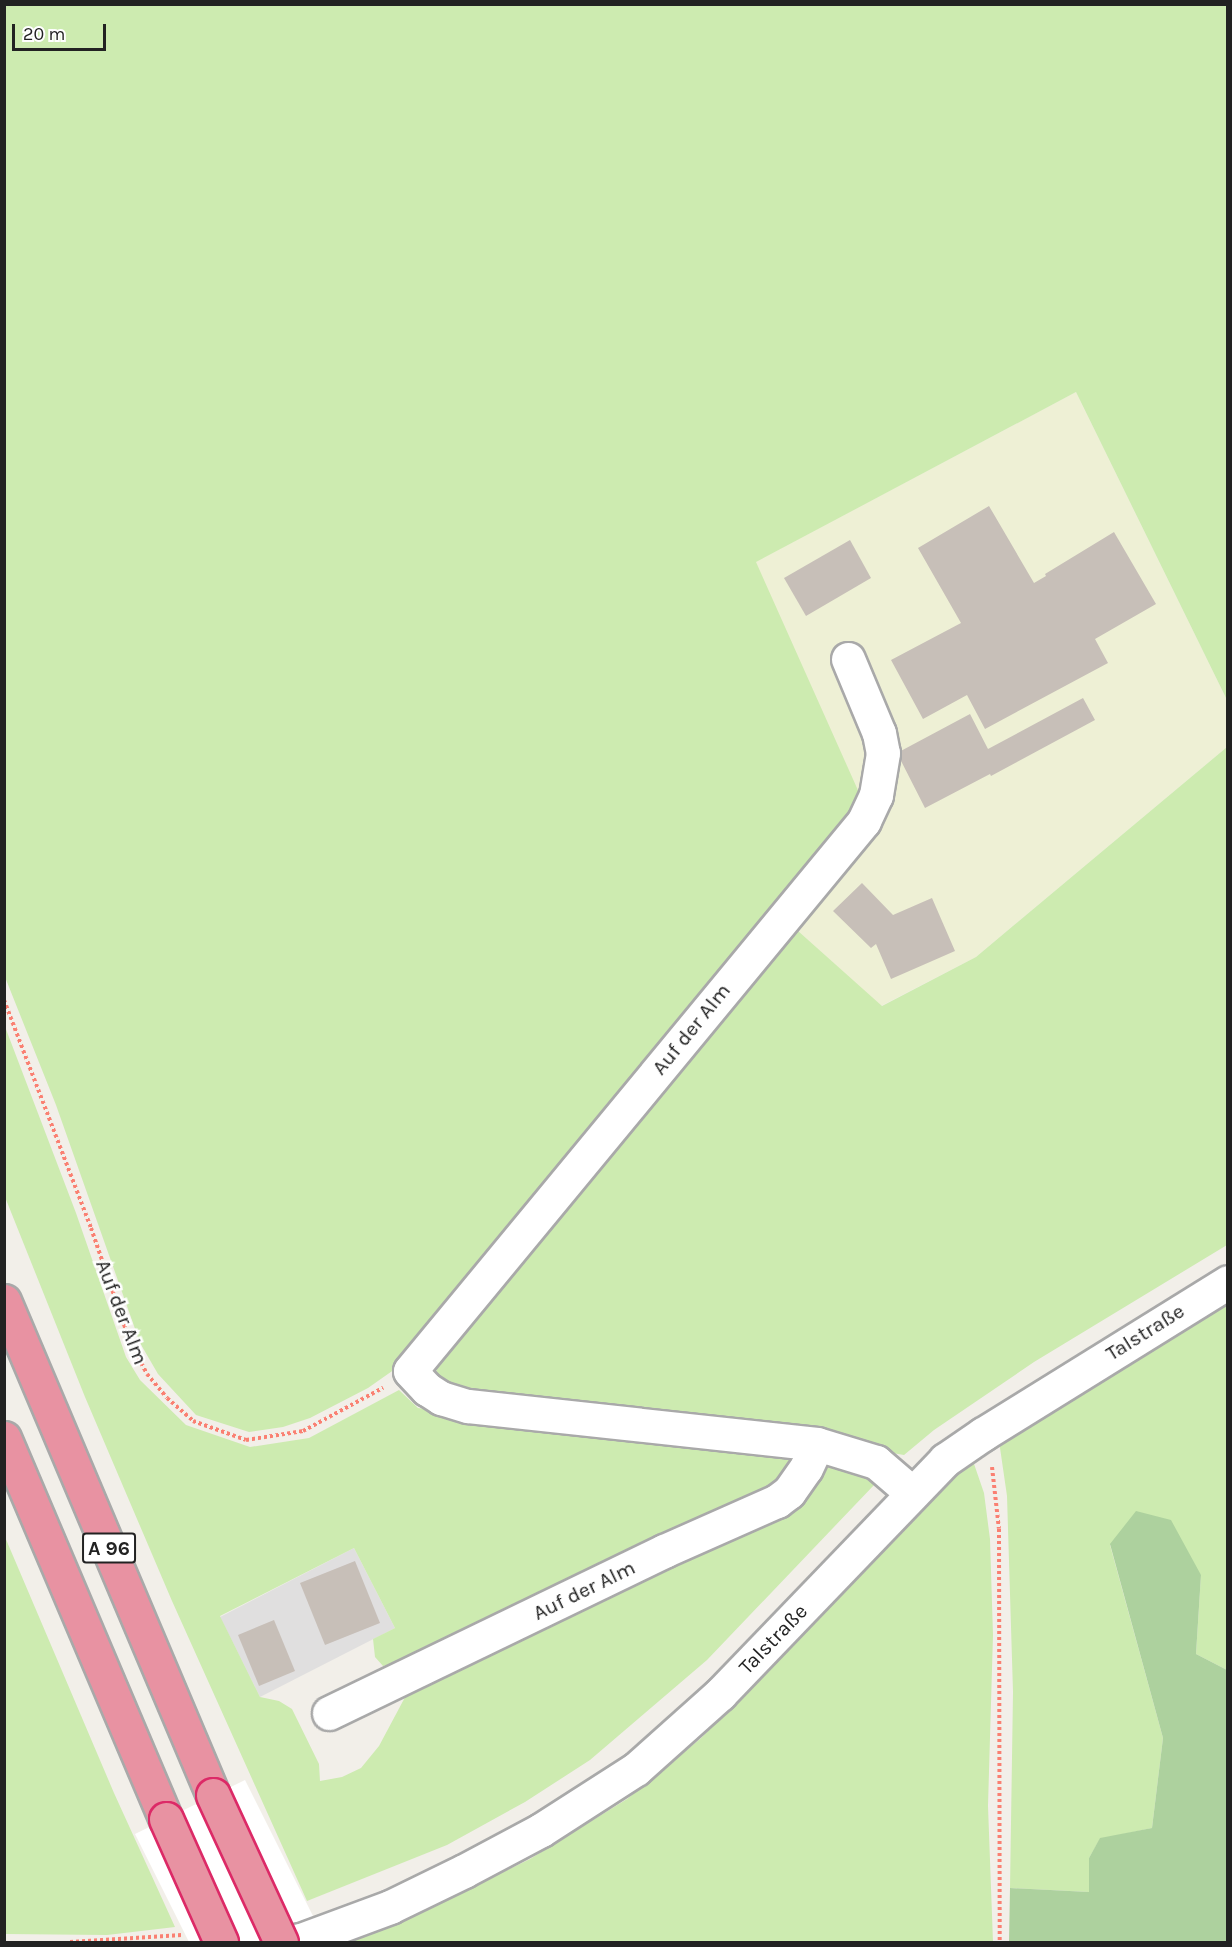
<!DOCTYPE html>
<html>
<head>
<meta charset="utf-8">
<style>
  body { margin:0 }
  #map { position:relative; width:1232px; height:1947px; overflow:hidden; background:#f2efe9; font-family:Karla,sans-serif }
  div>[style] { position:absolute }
  .residential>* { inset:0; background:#e0dfdf }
  .farmland>* { inset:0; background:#eef0d5 }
  .grass>* { inset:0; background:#cdebb0 }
  .forest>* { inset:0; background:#add19e }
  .pier>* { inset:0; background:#fff }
  .building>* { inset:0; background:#c7bfb8 }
  .path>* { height:4px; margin-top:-2px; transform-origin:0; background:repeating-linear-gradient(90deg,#fa8072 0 3px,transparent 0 6px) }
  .roads { filter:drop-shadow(2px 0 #a9a9a9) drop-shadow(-2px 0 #a9a9a9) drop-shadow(0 2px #a9a9a9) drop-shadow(0 -2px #a9a9a9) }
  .minor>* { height:33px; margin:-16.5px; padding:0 16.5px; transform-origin:16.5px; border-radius:16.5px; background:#fff }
  .highway>* { height:33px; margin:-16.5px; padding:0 16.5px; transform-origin:16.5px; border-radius:16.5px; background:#e892a2 }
  .bridges { filter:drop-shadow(2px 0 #dc2a67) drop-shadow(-2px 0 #dc2a67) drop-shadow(0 2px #dc2a67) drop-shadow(0 -2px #dc2a67) }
  .highway-bridge>* { height:33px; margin:-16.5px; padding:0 16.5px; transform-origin:16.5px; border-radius:16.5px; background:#e892a2 }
  span { translate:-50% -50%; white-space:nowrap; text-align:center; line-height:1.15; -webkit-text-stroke:5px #fff; paint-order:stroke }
  .shield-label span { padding:2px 4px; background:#fff; border:2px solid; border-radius:4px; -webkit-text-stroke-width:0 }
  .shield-label { font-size:20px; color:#222; font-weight:700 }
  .street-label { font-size:21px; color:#222 }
  .frame { position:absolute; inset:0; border:6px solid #222; pointer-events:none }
  .scale { position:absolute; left:12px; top:24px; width:94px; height:27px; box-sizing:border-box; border:3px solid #222; border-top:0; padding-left:8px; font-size:18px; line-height:21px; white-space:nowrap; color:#222; -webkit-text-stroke:4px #fff; paint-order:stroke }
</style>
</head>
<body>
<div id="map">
  <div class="residential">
    <i style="clip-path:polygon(354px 1548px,395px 1628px,260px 1697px,220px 1617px)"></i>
  </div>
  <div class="farmland">
    <i style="clip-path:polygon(1076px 392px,1227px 700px,1227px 747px,976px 957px,881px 1006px,788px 922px,755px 562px)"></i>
  </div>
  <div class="grass">
    <i style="clip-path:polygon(5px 5px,1227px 5px,1227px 700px,1076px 392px,756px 562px,865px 806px,405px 1362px,368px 1388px,310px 1418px,283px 1427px,249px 1432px,196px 1415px,158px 1374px,140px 1343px,56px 1105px,5px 977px)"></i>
    <i style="clip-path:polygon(1227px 747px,1227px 1245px,1034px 1362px,934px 1430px,904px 1455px,886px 1452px,862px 1440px,834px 1436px,447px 1390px,437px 1375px,435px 1360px,788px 922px,882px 1006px,976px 957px)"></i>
    <i style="clip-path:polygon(4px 1024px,76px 1213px,126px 1357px,140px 1380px,186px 1425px,250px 1447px,309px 1438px,399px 1390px,418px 1408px,791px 1457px,793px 1472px,773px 1492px,436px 1650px,428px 1645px,398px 1663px,383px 1666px,375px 1657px,373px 1639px,395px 1628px,354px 1548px,220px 1616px,260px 1697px,279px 1701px,292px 1709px,319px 1764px,320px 1781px,342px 1777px,361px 1768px,379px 1746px,411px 1686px,828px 1464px,861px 1469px,875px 1484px,707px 1660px,590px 1760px,525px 1802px,447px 1845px,307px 1901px,172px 1601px,85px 1397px,5px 1197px)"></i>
    <i style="clip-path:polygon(1227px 1301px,1227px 1670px,1196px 1654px,1201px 1575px,1110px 1545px,1163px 1738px,1152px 1828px,1100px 1839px,1089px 1858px,1089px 1892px,1010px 1888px,1013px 1692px,1007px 1496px,999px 1441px)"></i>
    <i style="clip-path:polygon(972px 1458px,984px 1493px,990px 1539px,993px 1635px,988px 1806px,993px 1942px,347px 1942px,426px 1910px,530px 1859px,627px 1799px,700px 1739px,764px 1676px,874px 1553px)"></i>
    <i style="clip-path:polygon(5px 1537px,114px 1793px,175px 1927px,107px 1935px,5px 1934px)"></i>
  </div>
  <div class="forest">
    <i style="clip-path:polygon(1136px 1511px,1171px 1520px,1201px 1575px,1196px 1654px,1227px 1670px,1227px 1942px,1009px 1942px,1010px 1888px,1089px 1892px,1089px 1858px,1100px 1838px,1152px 1828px,1163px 1738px,1110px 1544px)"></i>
  </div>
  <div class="pier">
    <i style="clip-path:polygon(245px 1780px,326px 1942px,189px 1942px,135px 1834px)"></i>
  </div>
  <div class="building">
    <i style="clip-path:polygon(989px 506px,1034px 583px,1046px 576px,1045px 574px,1114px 532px,1156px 604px,1095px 639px,1108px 663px,985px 729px,967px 695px,923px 719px,891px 660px,961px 623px,918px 548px)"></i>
    <i style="clip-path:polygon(850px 540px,871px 578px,806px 616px,784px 578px)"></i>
    <i style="clip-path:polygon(1083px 698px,1095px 720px,991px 776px,990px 774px,925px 808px,897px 753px,970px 714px,988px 749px)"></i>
    <i style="clip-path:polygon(862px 883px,893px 915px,932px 898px,955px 951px,891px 979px,876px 944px,871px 948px,833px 911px)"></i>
    <i style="clip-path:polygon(355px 1561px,380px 1623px,325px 1645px,300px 1583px)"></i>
    <i style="clip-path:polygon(274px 1620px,295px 1671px,259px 1686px,238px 1635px)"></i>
  </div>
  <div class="path">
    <i style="left:4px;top:1000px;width:244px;rotate:69.1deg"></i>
    <i style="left:91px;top:1228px;width:120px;rotate:71.1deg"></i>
    <i style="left:130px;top:1342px;width:36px;rotate:62deg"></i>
    <i style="left:147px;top:1374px;width:31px;rotate:50deg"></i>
    <i style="left:167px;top:1398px;width:35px;rotate:41deg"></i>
    <i style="left:193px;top:1421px;width:56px;rotate:19.7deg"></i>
    <i style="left:246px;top:1440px;width:58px;rotate:-9deg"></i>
    <i style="left:303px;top:1431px;width:91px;rotate:-28.3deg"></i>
    <i style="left:992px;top:1467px;width:62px;rotate:83.6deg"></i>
    <i style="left:999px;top:1529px;width:413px;rotate:89.9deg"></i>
    <i style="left:70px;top:1942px;width:112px;rotate:-3.6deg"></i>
  </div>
  <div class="roads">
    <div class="minor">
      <i style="left:848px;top:659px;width:80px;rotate:67.3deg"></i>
      <i style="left:879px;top:733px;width:20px;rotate:79deg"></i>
      <i style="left:883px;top:753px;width:43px;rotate:99.5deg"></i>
      <i style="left:876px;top:795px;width:29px;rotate:115deg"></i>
      <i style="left:864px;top:821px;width:713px;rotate:129.54deg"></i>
      <i style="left:410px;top:1371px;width:25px;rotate:47deg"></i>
      <i style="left:427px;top:1389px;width:17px;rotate:33deg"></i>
      <i style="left:441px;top:1398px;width:28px;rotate:17deg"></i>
      <i style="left:468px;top:1406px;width:351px;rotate:6.2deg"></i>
      <i style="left:817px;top:1444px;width:62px;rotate:17deg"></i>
      <i style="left:876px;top:1462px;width:48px;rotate:40.7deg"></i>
      <i style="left:329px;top:1713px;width:372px;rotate:-25.8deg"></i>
      <i style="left:664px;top:1551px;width:124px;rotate:-23.9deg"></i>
      <i style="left:777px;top:1501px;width:15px;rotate:-37deg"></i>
      <i style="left:789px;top:1492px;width:29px;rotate:-55deg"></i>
      <i style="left:806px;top:1468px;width:26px;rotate:-65deg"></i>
      <i style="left:285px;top:1942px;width:16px;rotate:-7deg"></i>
      <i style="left:301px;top:1940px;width:95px;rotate:-20.3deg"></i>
      <i style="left:390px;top:1907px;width:82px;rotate:-25.9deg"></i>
      <i style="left:464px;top:1871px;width:87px;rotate:-28deg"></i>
      <i style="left:541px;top:1830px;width:113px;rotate:-32.7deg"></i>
      <i style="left:636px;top:1769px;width:113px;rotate:-41.8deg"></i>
      <i style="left:720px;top:1694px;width:325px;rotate:-46.1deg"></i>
      <i style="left:945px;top:1460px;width:46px;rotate:-34.4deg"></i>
      <i style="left:983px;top:1434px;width:288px;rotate:-31.8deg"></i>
    </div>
    <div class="highway">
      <i style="left:4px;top:1301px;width:536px;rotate:67.07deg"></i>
      <i style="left:4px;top:1438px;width:414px;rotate:67deg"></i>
    </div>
  </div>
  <div class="bridges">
    <div class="highway-bridge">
      <i style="left:213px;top:1795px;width:162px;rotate:65.2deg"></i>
      <i style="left:166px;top:1819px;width:135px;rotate:65.9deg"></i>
    </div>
  </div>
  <div class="shield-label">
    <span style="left:109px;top:1548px">A 96</span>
  </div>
  <div class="street-label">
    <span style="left:691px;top:1029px;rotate:-51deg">Auf der Alm</span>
    <span style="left:122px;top:1312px;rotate:69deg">Auf der Alm</span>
    <span style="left:1145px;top:1332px;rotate:-32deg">Talstraße</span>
    <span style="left:584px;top:1590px;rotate:-26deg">Auf der Alm</span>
    <span style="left:773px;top:1639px;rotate:-46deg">Talstraße</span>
  </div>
  <div class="frame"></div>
  <div class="scale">20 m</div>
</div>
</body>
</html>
